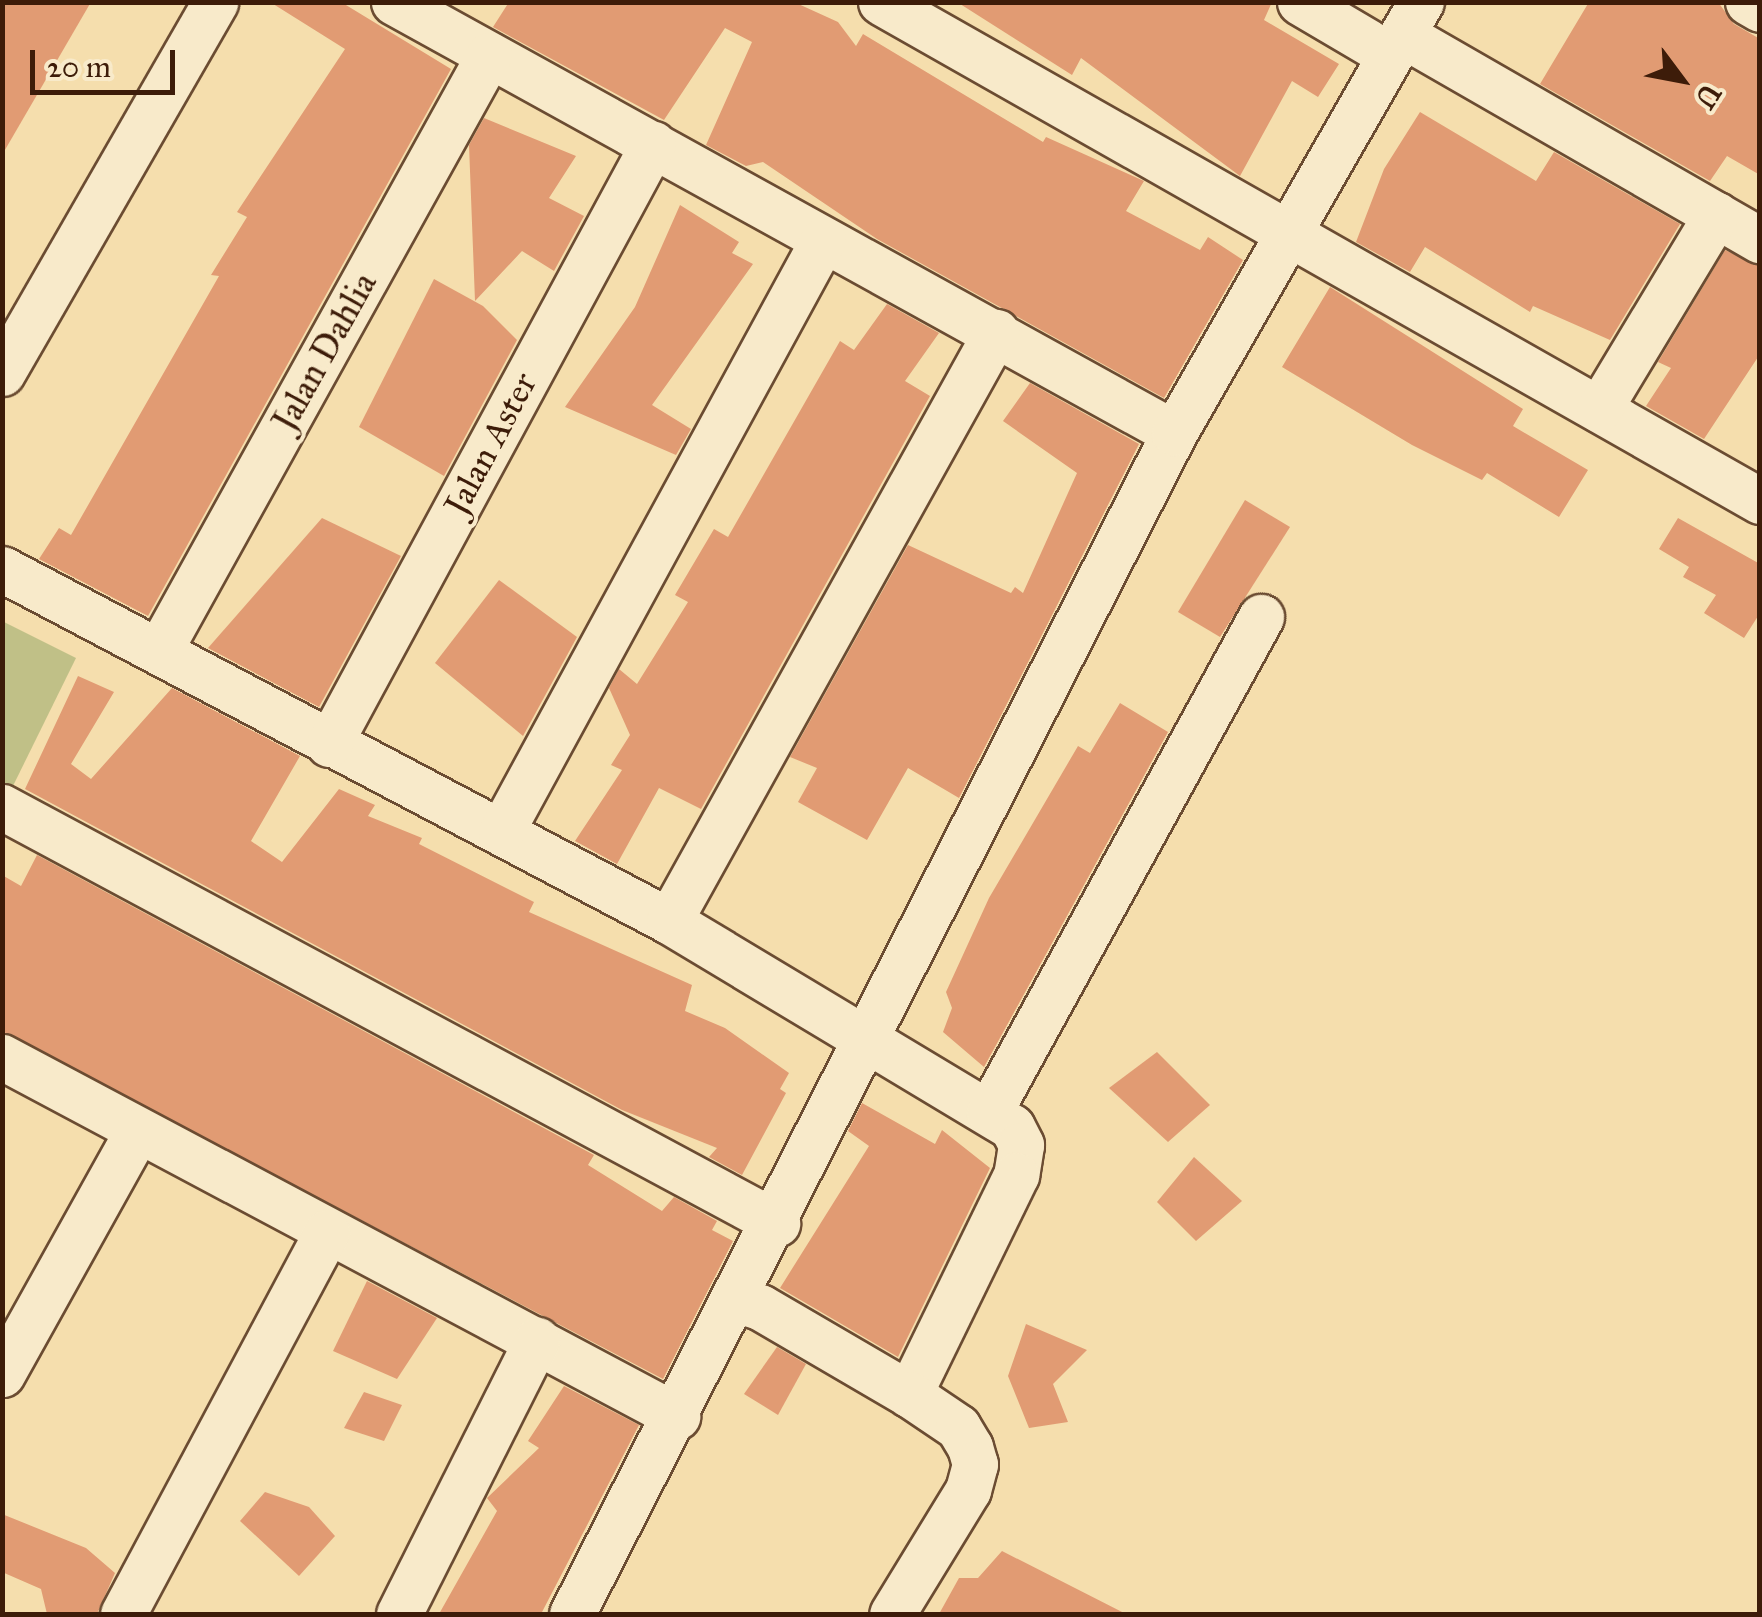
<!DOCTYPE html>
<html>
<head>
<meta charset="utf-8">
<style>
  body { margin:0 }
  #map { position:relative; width:1762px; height:1617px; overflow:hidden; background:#f5dead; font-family:"IM FELL Great Primer",serif }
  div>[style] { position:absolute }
  .green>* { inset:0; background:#c0c087 }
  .building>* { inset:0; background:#e19b73 }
  .roads { filter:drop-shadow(2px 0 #6b4c32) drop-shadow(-2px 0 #6b4c32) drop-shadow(0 2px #6b4c32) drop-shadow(0 -2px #6b4c32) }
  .minor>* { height:45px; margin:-22.5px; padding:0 22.5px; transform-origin:22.5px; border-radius:22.5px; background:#f8eaca }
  span { translate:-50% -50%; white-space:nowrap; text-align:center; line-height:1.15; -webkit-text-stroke:8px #f8eaca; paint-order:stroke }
  .street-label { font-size:35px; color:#3d1c09 }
  .frame { position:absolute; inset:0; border:5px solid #3d1c09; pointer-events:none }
  .north { position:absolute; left:1632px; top:30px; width:100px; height:100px; -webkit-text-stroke:8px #f8eaca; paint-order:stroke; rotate:122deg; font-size:28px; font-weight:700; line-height:40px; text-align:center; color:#3d1c09 }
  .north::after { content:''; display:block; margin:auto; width:35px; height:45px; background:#3d1c09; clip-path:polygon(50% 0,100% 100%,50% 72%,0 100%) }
  .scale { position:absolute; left:30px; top:50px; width:145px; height:45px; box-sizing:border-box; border:5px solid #3d1c09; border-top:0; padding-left:12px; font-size:30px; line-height:35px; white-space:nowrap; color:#3d1c09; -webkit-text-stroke:8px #f8eaca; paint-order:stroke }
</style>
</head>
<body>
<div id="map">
  <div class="green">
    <i style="clip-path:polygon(2px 621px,76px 658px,10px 792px,2px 788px)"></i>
  </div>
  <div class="building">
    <i style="clip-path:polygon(2px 2px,91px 2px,2px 155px)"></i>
    <i style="clip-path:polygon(270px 2px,341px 2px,451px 69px,148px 616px,39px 559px,59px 528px,71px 535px,219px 276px,211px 275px,247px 217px,237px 212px,345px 49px)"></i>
    <i style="clip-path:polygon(509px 2px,794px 2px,838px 22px,856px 46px,863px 34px,1043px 142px,1046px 137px,1144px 181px,1126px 211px,1200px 250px,1208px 237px,1243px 260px,1164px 398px,877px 239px,763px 162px,746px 166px,706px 145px,752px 42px,725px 28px,664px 120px,493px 27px)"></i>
    <i style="clip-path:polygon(957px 2px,1272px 2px,1264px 20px,1339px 64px,1318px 97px,1292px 81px,1240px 176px,1081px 58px,1072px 75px)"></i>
    <i style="clip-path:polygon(1589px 2px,1718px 2px,1734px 24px,1760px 39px,1760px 175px,1727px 156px,1710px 181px,1540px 84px)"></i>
    <i style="clip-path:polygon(1420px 112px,1536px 181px,1554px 152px,1680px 224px,1610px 340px,1533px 306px,1530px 312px,1425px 247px,1410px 272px,1356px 242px,1384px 169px)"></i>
    <i style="clip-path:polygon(484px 118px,576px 156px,549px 198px,584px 216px,554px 271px,522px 251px,475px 301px,469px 145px)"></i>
    <i style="clip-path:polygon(680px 205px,739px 242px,732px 253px,753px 264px,652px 405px,691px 429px,676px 455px,565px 407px,635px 307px)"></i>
    <i style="clip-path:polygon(1725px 250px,1760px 266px,1760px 354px,1704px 439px,1646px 406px,1671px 368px,1658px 362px)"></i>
    <i style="clip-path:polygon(434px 279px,483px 306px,517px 340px,444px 476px,359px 427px)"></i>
    <i style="clip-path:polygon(1330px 287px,1523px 409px,1513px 426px,1588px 470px,1559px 517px,1487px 473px,1482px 480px,1412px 445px,1282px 367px)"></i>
    <i style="clip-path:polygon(887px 304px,939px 333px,905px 381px,930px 396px,701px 809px,659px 788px,617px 864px,575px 841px,622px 770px,611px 765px,630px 735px,609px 688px,619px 669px,637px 684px,688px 602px,675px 595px,714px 529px,728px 537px,840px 341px,854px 350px)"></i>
    <i style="clip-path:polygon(1030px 383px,1139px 444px,959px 798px,908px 768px,867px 840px,798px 802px,817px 768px,790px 757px,908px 545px,1011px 593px,1015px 587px,1023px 593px,1077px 473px,1003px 421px)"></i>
    <i style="clip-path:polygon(1245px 500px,1290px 527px,1220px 637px,1178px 612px)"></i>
    <i style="clip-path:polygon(322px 518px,401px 556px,319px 707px,208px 648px)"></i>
    <i style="clip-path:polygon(1678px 518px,1760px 564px,1760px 613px,1744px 638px,1704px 613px,1716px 595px,1683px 577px,1689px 567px,1659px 549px)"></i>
    <i style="clip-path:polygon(499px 580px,577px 637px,523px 736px,435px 663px)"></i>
    <i style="clip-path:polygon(78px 676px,114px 692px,71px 764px,91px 779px,172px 688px,300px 756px,251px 841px,282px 862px,339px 789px,375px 805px,368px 816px,422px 838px,419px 844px,534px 902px,529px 912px,692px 985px,685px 1011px,725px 1028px,789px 1073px,780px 1089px,786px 1093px,742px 1175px,709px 1157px,717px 1148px,622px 1110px,25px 789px)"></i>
    <i style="clip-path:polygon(1120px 703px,1168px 732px,984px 1067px,943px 1032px,952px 1008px,946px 992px,989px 898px,1078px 746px,1090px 753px)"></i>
    <i style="clip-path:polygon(37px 855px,594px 1155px,588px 1165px,662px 1211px,674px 1197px,717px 1221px,712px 1230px,733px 1241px,663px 1379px,2px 1031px,2px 875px,21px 886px)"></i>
    <i style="clip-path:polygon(1157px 1052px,1210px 1105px,1168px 1142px,1109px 1088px)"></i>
    <i style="clip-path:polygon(862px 1103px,935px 1144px,942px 1130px,990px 1168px,898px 1357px,780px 1288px,869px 1146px,848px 1131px)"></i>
    <i style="clip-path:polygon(1194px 1157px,1242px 1201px,1196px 1241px,1157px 1202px)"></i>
    <i style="clip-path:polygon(367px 1281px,437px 1318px,397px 1379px,333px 1351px)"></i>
    <i style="clip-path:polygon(1026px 1324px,1087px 1350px,1053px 1384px,1068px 1422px,1029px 1428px,1008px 1376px)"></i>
    <i style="clip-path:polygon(777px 1347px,806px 1364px,778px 1415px,744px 1394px)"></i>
    <i style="clip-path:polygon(564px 1386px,639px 1425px,541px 1614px,439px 1614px,497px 1511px,487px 1498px,539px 1448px,528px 1441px)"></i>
    <i style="clip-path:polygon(364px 1392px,402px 1405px,384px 1441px,344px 1428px)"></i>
    <i style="clip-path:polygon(265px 1492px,309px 1507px,335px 1536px,299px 1576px,240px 1521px)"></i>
    <i style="clip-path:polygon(2px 1514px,86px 1548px,115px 1573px,97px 1614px,47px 1614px,41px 1589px,2px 1572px)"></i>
    <i style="clip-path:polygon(1002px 1551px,1126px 1614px,939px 1614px,959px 1578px,978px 1578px)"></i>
  </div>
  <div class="roads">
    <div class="minor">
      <i style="left:394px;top:2px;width:891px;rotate:28.92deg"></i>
      <i style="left:881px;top:2px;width:1011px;rotate:29.58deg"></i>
      <i style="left:1300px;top:2px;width:104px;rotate:30.5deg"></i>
      <i style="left:1748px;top:2px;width:14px;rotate:30deg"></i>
      <i style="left:1403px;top:35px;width:412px;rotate:29.9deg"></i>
      <i style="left:2px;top:373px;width:428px;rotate:-60.1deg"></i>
      <i style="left:1599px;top:409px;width:227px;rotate:-58.9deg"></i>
      <i style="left:2px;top:569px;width:754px;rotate:27.82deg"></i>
      <i style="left:669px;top:921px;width:400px;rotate:31deg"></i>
      <i style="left:1012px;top:1127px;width:20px;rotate:63deg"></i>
      <i style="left:1021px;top:1145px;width:30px;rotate:99deg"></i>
      <i style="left:1016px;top:1175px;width:244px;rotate:116deg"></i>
      <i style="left:160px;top:649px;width:679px;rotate:-61.02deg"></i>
      <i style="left:329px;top:744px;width:682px;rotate:-61.63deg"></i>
      <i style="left:2px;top:807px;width:880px;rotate:28.23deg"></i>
      <i style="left:501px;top:832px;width:674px;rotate:-61.46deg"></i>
      <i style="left:669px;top:921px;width:674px;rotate:-60.96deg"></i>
      <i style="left:2px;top:1057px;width:765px;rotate:28.01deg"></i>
      <i style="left:989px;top:1112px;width:565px;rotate:-61.21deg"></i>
      <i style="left:734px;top:1299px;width:27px;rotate:17deg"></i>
      <i style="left:760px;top:1307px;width:173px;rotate:30.3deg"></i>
      <i style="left:909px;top:1394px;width:59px;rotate:34deg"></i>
      <i style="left:958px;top:1427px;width:23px;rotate:59deg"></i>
      <i style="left:970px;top:1447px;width:18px;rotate:74deg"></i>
      <i style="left:975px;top:1464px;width:27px;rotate:105deg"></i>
      <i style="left:968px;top:1490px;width:145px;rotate:121.5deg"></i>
      <i style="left:2px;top:1374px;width:278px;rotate:-60.9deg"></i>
      <i style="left:123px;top:1614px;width:433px;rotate:-61.9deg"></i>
      <i style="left:399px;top:1614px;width:307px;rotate:-63.3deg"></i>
      <i style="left:572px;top:1614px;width:1326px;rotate:-62.99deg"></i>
      <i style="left:1174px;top:433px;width:497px;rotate:-60.2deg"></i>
    </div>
  </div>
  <div class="street-label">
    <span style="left:325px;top:352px;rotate:-61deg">Jalan Dahlia</span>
    <span style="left:491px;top:444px;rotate:-62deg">Jalan Aster</span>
  </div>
  <div class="frame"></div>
  <div class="north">U</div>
  <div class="scale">20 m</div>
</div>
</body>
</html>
